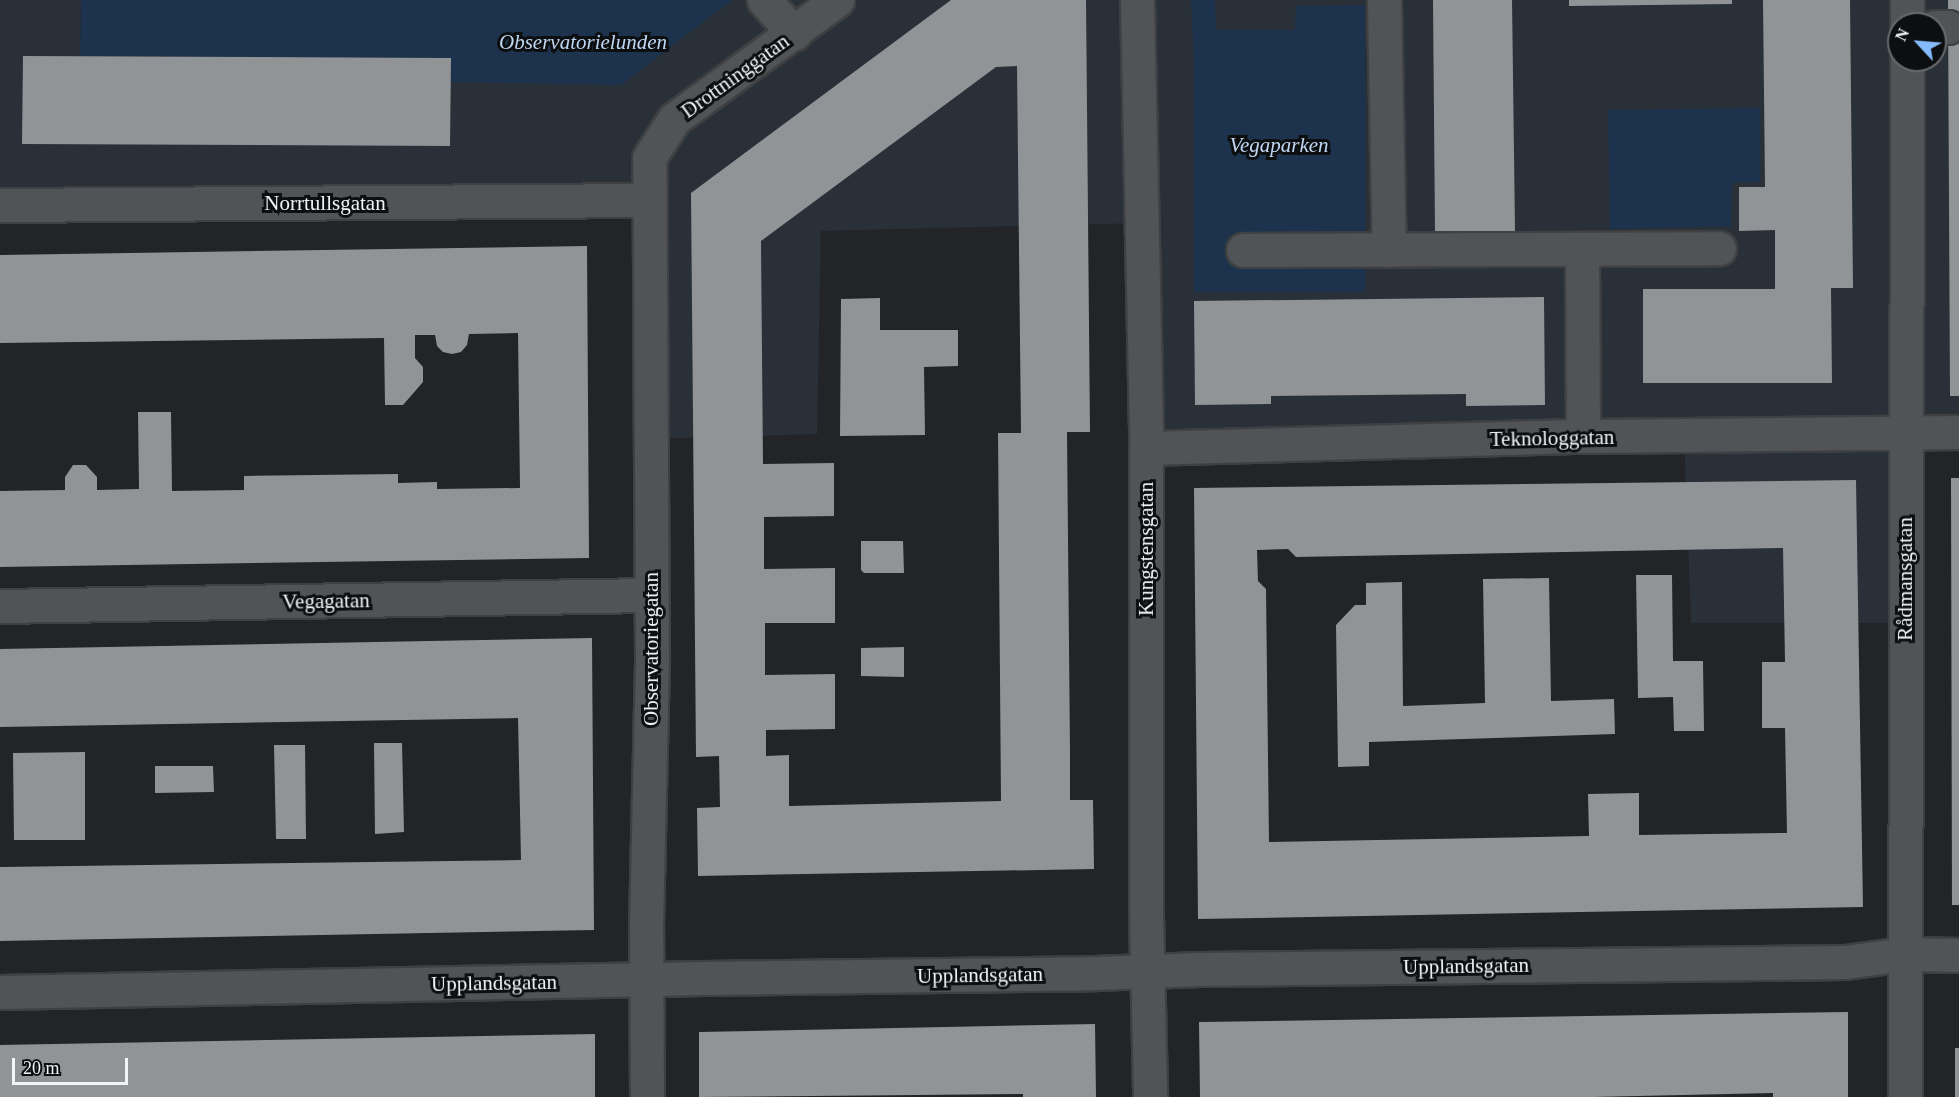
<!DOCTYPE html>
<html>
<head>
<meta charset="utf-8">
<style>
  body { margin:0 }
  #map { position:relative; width:1959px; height:1097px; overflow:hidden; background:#222427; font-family:"Times New Roman",serif }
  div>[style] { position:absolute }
  .built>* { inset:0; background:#2a3037 }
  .green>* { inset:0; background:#1d334d }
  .building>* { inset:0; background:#919497 }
  .roads { filter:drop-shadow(2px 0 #3f4042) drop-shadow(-2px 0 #3f4042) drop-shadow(0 2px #3f4042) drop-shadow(0 -2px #3f4042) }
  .minor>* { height:33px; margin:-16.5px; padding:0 16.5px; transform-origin:16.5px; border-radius:16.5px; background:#515457 }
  span { translate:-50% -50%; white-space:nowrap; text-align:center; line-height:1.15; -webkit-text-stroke:6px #0d0e0f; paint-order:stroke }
  .park-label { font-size:21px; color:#bfd7f3; font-style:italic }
  .street-label { font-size:21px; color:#f2f3f5 }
  .north { position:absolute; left:1887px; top:12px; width:60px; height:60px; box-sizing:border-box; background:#0d0e0f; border:2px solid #696a6b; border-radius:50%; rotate:296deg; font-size:16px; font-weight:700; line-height:24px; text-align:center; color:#f2f3f5 }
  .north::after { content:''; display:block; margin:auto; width:21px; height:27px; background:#85bbfb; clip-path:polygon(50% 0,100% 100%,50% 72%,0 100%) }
  .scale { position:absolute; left:12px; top:1058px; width:116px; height:27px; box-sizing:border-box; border:3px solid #f2f3f5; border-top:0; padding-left:8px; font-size:18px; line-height:21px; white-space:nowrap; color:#f2f3f5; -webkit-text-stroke:4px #0d0e0f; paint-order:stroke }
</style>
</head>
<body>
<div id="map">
  <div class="built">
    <i style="clip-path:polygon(evenodd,0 0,81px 0,80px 56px,451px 58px,451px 82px,621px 85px,732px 0,1959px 0,1959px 435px,1907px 435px,1909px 623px,1691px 623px,1684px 437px,1148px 443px,1144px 223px,821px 231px,817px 434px,649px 439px,652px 204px,0 208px,0 0,1899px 24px,1935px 24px,1935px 60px,1899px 60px,1899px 24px)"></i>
  </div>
  <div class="green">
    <i style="clip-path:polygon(81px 0,732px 0,621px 85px,451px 82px,451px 58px,80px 56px)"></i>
    <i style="clip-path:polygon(1191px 0,1215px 0,1216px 30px,1295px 30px,1296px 6px,1365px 5px,1365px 292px,1194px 292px,1194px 61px)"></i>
    <i style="clip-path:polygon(1760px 108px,1760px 182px,1732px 183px,1731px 226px,1610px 229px,1608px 110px)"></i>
  </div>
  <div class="building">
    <i style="clip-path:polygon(evenodd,951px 0,1086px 0,1090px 432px,1067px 432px,1070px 750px,1070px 800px,1093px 800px,1094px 869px,698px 876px,697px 808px,720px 807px,719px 756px,696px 757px,691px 193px,951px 0,1017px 66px,1021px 433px,998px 433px,1001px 801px,789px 806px,789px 755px,766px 756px,766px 730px,835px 729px,835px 674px,765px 675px,765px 623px,835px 623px,835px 568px,764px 569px,764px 517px,834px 516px,834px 463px,763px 464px,761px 241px,996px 67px,1017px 66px)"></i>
    <i style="clip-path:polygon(1433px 0,1512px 0,1515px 231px,1435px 231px)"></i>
    <i style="clip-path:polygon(1569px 0,1732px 0,1732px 4px,1569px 6px)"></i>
    <i style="clip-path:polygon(1763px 0,1850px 0,1853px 288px,1831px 288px,1832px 383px,1643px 383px,1643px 289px,1775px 289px,1775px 230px,1739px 231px,1739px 187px,1765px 187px)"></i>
    <i style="clip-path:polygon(1948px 0,1959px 0,1959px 396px,1950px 396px)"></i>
    <i style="clip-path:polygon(23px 56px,451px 58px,450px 146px,22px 144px)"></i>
    <i style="clip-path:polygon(587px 246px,589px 558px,0 567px,0 491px,65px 490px,65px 477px,73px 465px,86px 465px,97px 477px,97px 490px,139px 489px,138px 412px,171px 412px,172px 491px,244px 490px,244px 476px,398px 474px,398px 483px,437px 482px,437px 489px,520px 488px,518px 333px,469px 334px,467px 345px,461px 352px,452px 354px,443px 352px,437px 346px,435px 335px,415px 335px,415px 358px,423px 367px,423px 382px,403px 405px,385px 405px,384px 338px,0 343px,0 255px)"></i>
    <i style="clip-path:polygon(1544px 297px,1545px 405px,1466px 406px,1466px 394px,1271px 396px,1271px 404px,1195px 405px,1194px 301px)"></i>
    <i style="clip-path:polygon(880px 298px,880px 330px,958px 330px,958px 366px,924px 367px,925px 435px,840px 436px,841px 299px)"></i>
    <i style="clip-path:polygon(1951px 478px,1959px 478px,1959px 905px,1952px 905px)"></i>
    <i style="clip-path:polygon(evenodd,1856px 480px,1863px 907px,1198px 919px,1194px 488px,1856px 480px,1783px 548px,1785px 662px,1762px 662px,1762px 728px,1785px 728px,1787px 833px,1639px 835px,1639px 793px,1588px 794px,1589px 836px,1269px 842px,1266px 589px,1258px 581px,1257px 550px,1288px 549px,1296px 557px,1783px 548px)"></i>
    <i style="clip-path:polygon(861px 541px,903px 541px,904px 573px,864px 573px,861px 570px)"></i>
    <i style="clip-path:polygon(1636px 575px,1672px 575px,1673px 661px,1703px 661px,1704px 731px,1674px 731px,1673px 697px,1638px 698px)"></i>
    <i style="clip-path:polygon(1549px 578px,1551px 701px,1614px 699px,1615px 734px,1369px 742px,1369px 766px,1338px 767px,1336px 625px,1355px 605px,1366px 605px,1366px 583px,1402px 582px,1403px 706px,1485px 703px,1483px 579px)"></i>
    <i style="clip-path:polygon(592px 638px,594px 930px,0 941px,0 867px,521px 860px,518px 718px,0 727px,0 649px)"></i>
    <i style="clip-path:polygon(904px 647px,904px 677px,861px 676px,861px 648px)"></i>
    <i style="clip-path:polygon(374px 743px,402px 743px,404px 832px,375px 834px)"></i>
    <i style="clip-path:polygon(274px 745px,305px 745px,306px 839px,276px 839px)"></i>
    <i style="clip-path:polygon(85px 752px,85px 840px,14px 840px,13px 753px)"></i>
    <i style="clip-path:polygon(155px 766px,213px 766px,214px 792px,155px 793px)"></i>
    <i style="clip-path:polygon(1848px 1012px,1848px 1097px,1773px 1097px,1773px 1093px,1593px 1097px,1200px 1097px,1199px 1022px)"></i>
    <i style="clip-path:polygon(1095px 1024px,1096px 1097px,1023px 1097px,1023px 1094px,699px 1097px,699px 1032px)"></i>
    <i style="clip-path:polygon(595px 1034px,595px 1097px,0 1097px,0 1045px)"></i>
    <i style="clip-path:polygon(1955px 1048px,1959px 1048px,1959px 1097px,1955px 1097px)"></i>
  </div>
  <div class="roads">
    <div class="minor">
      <i style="left:764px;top:0;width:45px;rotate:47.7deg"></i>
      <i style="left:1137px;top:0;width:448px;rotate:88.8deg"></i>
      <i style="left:1146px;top:448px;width:466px;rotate:90deg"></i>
      <i style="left:1146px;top:914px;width:183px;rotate:88.7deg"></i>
      <i style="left:1384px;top:0;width:250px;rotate:88.9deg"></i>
      <i style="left:1907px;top:24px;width:24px;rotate:-90deg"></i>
      <i style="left:1935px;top:27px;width:13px"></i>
      <i style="left:0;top:205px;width:649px;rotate:-0.44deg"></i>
      <i style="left:1582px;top:249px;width:187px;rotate:89.7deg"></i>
      <i style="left:1243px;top:250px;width:476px;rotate:-0.2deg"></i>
      <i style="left:1146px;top:448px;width:437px;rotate:-1.6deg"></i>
      <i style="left:1583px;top:436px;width:376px;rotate:-0.6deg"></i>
      <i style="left:0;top:606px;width:651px;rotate:-0.97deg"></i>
      <i style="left:0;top:992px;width:703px;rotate:-1.14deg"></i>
      <i style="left:703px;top:978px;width:392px;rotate:-0.7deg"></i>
      <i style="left:1095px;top:973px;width:105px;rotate:-2.2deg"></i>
      <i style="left:1200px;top:969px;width:645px;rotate:-0.62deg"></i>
      <i style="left:1845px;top:962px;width:61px;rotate:-7.6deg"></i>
      <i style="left:1905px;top:954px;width:54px;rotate:1.1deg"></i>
      <i style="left:647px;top:1097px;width:172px;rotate:-90.3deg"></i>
      <i style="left:646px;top:925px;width:269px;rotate:-88.7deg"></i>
      <i style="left:652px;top:656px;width:498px;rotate:-90.3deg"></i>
      <i style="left:649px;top:158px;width:46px;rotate:-57.3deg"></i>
      <i style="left:674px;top:119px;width:202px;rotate:-36.1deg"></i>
      <i style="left:1905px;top:1097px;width:1037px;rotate:-89.89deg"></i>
    </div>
  </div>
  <div class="park-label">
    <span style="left:583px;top:42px">Observatorielunden</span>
    <span style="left:1279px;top:145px">Vegaparken</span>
  </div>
  <div class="street-label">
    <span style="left:735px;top:76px;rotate:-36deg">Drottninggatan</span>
    <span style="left:325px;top:203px">Norrtullsgatan</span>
    <span style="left:1552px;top:438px;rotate:-1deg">Teknologgatan</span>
    <span style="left:1146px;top:549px;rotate:-90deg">Kungstensgatan</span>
    <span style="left:1905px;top:579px;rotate:-90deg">Rådmansgatan</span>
    <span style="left:326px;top:601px;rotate:-1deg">Vegagatan</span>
    <span style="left:651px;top:649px;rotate:-90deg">Observatoriegatan</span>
    <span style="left:1466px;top:966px;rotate:-1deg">Upplandsgatan</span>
    <span style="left:980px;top:975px;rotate:-1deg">Upplandsgatan</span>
    <span style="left:494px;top:983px;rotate:-1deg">Upplandsgatan</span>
  </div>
  <div class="north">N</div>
  <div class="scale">20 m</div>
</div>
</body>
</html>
